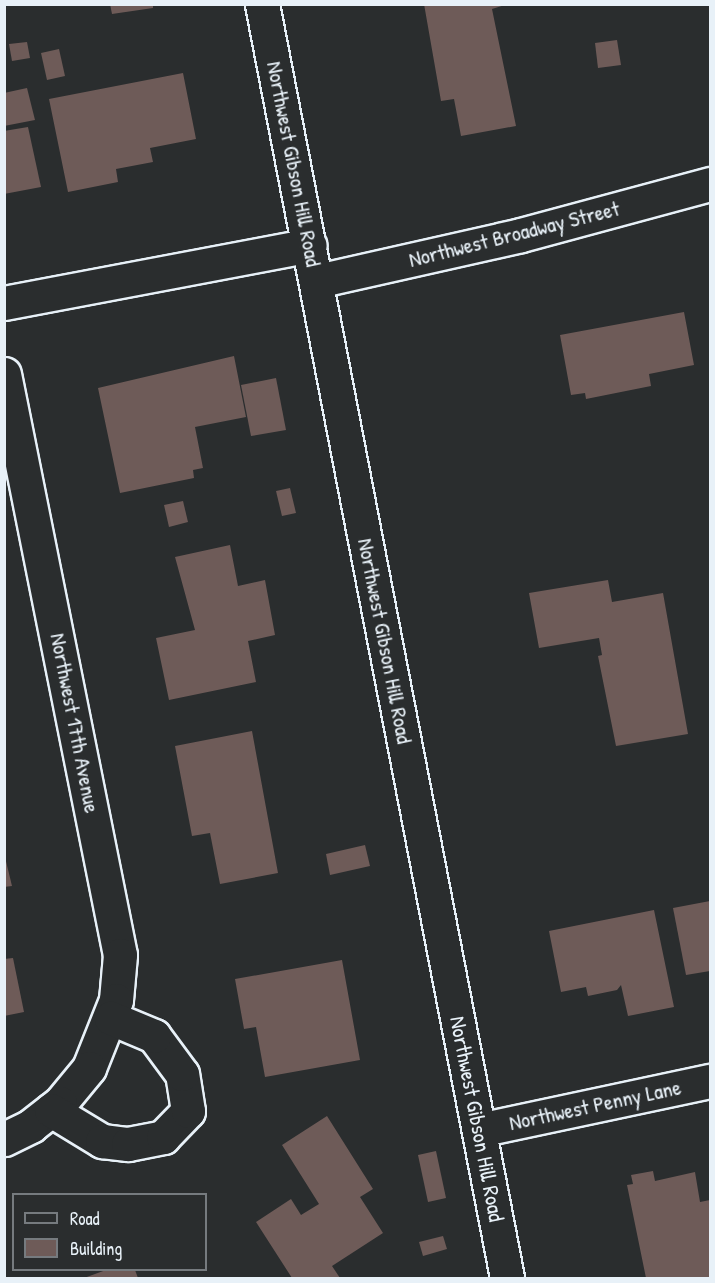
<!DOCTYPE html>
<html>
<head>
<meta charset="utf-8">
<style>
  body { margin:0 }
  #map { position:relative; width:715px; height:1283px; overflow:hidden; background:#2a2d2e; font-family:"Patrick Hand",sans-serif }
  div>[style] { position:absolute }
  .building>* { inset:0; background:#6e5b58 }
  .roads { filter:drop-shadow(2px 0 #e8f1f8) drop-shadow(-2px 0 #e8f1f8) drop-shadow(0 2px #e8f1f8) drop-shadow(0 -2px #e8f1f8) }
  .street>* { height:33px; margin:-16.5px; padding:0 16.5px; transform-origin:16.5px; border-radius:16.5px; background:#2a2d2e }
  .secondary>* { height:33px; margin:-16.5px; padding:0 16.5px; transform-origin:16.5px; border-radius:16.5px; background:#2a2d2e }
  span { translate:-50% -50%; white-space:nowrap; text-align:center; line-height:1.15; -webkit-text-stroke:4.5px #2a2d2e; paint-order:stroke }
  .street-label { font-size:22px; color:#e8f1f8 }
  .frame { position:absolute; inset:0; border:6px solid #e8f1f8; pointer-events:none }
  .legend { position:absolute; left:12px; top:1193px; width:195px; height:78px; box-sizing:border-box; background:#2a2d2e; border:2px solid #767b7f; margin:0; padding:8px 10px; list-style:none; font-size:18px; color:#e8f1f8 }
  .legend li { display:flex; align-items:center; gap:12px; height:30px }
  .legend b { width:30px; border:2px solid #767b7f }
</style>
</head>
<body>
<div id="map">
  <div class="building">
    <i style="clip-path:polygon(110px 4px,153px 4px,153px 8px,112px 14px)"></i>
    <i style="clip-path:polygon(424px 4px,508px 4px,492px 9px,516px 126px,461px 136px,454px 99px,441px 101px)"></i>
    <i style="clip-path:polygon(617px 40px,621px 65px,598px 68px,595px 43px)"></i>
    <i style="clip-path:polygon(27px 42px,30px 58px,12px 61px,9px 44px)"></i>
    <i style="clip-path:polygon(59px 49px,65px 76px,47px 80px,41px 53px)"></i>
    <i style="clip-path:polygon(183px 73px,196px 139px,150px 148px,153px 162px,116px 169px,118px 182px,68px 192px,49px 99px)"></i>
    <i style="clip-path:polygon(27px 88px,35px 120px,4px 126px,4px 93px)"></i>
    <i style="clip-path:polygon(28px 127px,41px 187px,4px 194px,4px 131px)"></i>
    <i style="clip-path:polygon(684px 312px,694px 365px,649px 374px,651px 386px,586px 399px,585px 393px,571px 395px,560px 335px)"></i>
    <i style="clip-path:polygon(234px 356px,246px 417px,195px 427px,203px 468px,193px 470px,194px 478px,120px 493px,98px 388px)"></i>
    <i style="clip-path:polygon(276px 378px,286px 430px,251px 436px,241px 385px)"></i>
    <i style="clip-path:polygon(290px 488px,296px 513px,282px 516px,276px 491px)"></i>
    <i style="clip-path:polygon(183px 501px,188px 522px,169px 527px,164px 505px)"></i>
    <i style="clip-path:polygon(230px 545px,238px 586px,265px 580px,275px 635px,248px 641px,256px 682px,169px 700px,156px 638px,195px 630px,175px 557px)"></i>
    <i style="clip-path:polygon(608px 580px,612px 602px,663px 593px,688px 734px,616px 746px,598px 656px,602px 655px,599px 638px,539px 648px,529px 593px)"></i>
    <i style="clip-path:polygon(252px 731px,278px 873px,220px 884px,210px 833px,192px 836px,175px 746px)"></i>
    <i style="clip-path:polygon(365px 845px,370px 866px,330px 875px,326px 854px)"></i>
    <i style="clip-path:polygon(4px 853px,12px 886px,4px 887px)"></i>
    <i style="clip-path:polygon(710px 901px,710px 971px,686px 975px,673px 908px)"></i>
    <i style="clip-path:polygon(654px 910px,674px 1007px,628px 1016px,621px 985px,617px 990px,588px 996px,586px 987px,561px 992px,549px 931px)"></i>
    <i style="clip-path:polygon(13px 958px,24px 1012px,4px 1016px,4px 959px)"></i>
    <i style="clip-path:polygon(342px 960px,360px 1060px,265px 1077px,256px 1027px,244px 1029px,235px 979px)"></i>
    <i style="clip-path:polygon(327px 1116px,373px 1189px,360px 1197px,383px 1233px,332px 1266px,340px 1278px,292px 1278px,256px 1222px,291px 1199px,301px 1215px,319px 1204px,282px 1145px)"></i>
    <i style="clip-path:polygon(436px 1151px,446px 1198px,428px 1202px,418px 1155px)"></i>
    <i style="clip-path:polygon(653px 1171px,655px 1181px,695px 1172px,700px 1202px,710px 1200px,710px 1278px,646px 1278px,627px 1185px,633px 1184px,631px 1175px)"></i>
    <i style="clip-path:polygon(443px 1236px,447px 1249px,423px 1256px,419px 1242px)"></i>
    <i style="clip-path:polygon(106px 1270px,135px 1270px,138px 1278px,84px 1278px)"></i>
  </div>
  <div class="roads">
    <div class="street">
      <i style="left:317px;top:281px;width:209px;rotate:-12.7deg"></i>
      <i style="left:521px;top:235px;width:196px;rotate:-15.1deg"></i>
      <i style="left:4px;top:303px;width:311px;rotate:-10.7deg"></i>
      <i style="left:4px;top:374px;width:592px;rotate:78.71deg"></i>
      <i style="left:120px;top:955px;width:45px;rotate:95.1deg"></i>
      <i style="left:116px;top:1000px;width:73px;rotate:111.7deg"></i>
      <i style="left:89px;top:1068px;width:45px;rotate:129.6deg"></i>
      <i style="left:60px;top:1103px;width:37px;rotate:142deg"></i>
      <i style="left:31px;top:1126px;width:30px;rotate:154deg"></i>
      <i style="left:51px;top:1110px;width:60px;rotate:31.3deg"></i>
      <i style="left:102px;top:1141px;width:26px;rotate:7deg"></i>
      <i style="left:128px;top:1144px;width:36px;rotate:-11deg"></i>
      <i style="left:163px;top:1137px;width:36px;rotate:-46deg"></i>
      <i style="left:188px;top:1111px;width:37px;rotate:-99deg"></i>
      <i style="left:182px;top:1074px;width:47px;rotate:-126.4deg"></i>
      <i style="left:154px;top:1036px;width:47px;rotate:-157.3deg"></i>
      <i style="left:479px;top:1130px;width:236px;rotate:-12deg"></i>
    </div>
    <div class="secondary">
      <i style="left:262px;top:4px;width:1297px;rotate:79.11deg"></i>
    </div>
  </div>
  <div class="street-label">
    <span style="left:294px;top:164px;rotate:79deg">Northwest Gibson Hill Road</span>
    <span style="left:514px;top:234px;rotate:-14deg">Northwest Broadway Street</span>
    <span style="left:385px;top:641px;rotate:79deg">Northwest Gibson Hill Road</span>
    <span style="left:75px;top:723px;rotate:79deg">Northwest 17th Avenue</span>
    <span style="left:595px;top:1105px;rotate:-12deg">Northwest Penny Lane</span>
    <span style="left:477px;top:1119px;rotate:79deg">Northwest Gibson Hill Road</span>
  </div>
  <div class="frame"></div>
  <ul class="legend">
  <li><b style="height:8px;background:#2a2d2e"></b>Road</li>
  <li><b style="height:16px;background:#6e5b58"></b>Building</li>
  </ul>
</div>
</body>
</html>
